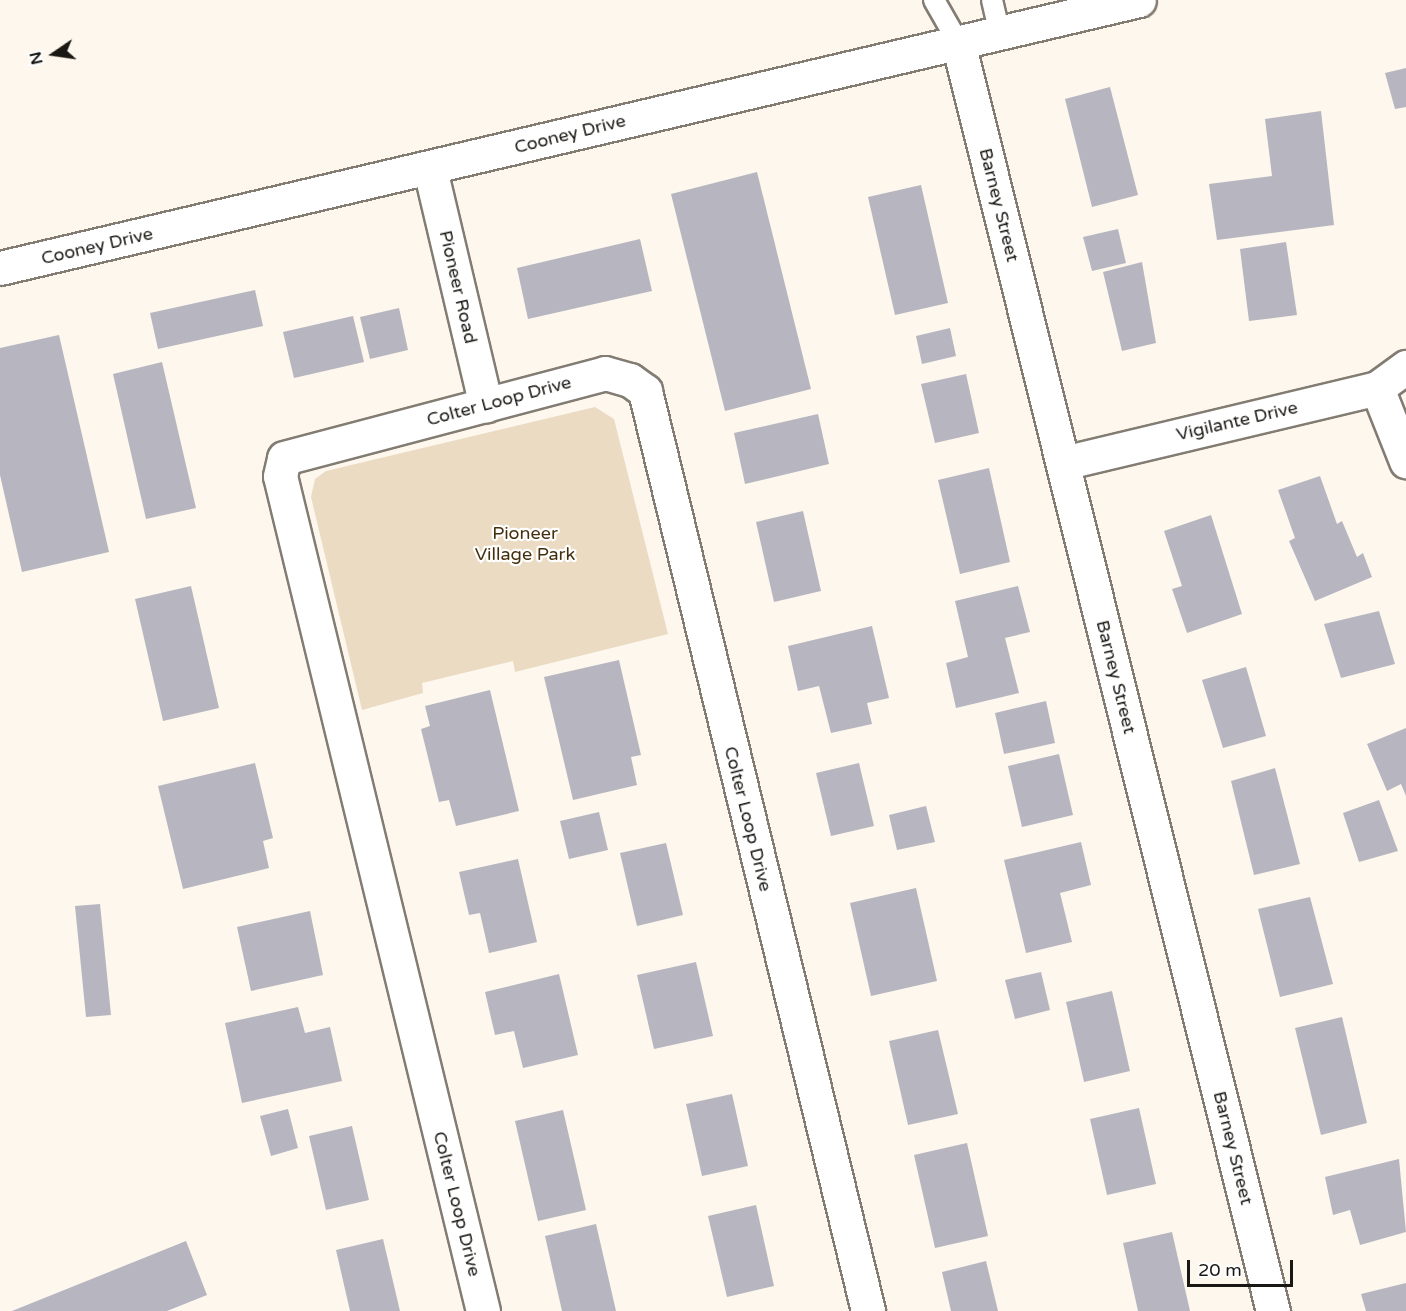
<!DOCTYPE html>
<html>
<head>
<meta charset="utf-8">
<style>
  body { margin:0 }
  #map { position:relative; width:1406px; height:1311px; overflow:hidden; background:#fdf7ed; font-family:"Varela Round",sans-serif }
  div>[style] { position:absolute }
  .green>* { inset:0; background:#ebdbc3 }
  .building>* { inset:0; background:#b7b6c0 }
  .roads { filter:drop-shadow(2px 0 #827c73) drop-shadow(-2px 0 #827c73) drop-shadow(0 2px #827c73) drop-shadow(0 -2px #827c73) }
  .service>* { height:20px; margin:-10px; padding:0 10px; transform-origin:10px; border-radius:10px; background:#fff }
  .minor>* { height:33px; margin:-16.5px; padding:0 16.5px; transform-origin:16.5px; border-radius:16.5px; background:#fff }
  span { translate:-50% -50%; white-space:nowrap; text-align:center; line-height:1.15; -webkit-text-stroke:4.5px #fff; paint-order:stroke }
  .street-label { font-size:18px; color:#1a1814 }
  .park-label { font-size:18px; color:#432f0c }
  .north { position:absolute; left:24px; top:24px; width:60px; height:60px; -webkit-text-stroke:4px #fff; paint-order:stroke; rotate:257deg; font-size:16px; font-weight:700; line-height:24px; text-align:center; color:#1a1814 }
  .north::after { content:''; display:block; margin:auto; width:21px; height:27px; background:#1a1814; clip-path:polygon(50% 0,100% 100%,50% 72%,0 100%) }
  .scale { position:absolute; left:1187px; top:1260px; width:106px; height:27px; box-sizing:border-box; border:3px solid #1a1814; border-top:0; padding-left:8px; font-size:18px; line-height:21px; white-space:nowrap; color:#1a1814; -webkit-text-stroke:4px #fff; paint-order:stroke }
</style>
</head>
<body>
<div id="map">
  <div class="green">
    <i style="clip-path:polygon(595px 407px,614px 419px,668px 634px,515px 672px,513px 661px,422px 683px,423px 693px,362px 710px,311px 497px,315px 479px,326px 471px)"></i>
  </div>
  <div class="building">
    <i style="clip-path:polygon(1406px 68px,1406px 107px,1395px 109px,1385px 73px)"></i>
    <i style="clip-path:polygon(1110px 87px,1138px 195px,1092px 207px,1065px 99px)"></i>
    <i style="clip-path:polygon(1321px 111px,1334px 225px,1217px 240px,1209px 184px,1272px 176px,1265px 119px)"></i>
    <i style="clip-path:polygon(757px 172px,811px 389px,725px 411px,671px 194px)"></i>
    <i style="clip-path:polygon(921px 185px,948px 303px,895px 315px,868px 197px)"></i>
    <i style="clip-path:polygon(1118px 229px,1126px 263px,1092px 271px,1083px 237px)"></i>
    <i style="clip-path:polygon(640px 239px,652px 291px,528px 319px,517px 268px)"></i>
    <i style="clip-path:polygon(1286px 242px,1297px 315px,1249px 321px,1240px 249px)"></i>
    <i style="clip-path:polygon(1142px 262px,1156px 343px,1122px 351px,1103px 272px)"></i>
    <i style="clip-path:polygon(255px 290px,263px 326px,158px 349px,150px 313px)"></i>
    <i style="clip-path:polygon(399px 308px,408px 350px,370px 359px,360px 317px)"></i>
    <i style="clip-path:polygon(353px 316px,364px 362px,294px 378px,283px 332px)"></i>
    <i style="clip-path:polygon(950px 328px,956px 356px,922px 364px,916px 336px)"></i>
    <i style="clip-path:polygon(59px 335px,109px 552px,22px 572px,0 475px,0 348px)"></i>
    <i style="clip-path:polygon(162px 362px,196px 508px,146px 519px,113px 374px)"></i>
    <i style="clip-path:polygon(966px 374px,979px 433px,935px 443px,921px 384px)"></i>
    <i style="clip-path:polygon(818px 414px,829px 464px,745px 484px,734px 433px)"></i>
    <i style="clip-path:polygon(989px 468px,1010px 562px,960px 574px,938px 480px)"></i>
    <i style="clip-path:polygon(1320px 476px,1337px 524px,1342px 521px,1357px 557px,1363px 553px,1372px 577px,1315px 601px,1289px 541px,1295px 538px,1278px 490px)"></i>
    <i style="clip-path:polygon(803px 511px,821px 591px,774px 602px,756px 522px)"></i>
    <i style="clip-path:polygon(1211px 515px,1242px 614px,1187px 633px,1172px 589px,1182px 586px,1164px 531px)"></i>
    <i style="clip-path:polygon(191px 586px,219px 708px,163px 721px,135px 599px)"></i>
    <i style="clip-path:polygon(1018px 586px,1030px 632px,1005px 638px,1019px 693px,956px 708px,946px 663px,968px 657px,955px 601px)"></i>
    <i style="clip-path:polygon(1379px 611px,1395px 664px,1341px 678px,1324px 624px)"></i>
    <i style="clip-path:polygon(872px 626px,889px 698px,867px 703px,872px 724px,831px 733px,819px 686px,798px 691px,788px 646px)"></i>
    <i style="clip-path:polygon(619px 660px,641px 755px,631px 757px,637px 785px,573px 800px,544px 677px)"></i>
    <i style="clip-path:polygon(1246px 667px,1266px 736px,1223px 748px,1202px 680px)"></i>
    <i style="clip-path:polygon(490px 690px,519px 811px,456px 826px,449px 800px,439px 802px,421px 729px,430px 726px,425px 706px)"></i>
    <i style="clip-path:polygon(1046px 701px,1055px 743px,1004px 754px,995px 713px)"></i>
    <i style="clip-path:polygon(1406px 728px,1406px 796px,1401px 784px,1387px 791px,1367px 744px)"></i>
    <i style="clip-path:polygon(1059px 754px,1073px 815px,1022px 827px,1008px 766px)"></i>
    <i style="clip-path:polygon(255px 763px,273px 838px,263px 841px,269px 868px,183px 889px,158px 786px)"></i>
    <i style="clip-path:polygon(859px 763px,874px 826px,831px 836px,816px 773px)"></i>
    <i style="clip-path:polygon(1275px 768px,1300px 864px,1254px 875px,1231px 781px)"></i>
    <i style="clip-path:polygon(1379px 800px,1398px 851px,1359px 862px,1343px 813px)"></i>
    <i style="clip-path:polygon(926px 806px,935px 842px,897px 850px,889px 815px)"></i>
    <i style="clip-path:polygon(599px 812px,608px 850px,569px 859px,560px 821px)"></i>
    <i style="clip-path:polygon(1081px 842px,1091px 885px,1060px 893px,1072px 942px,1026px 953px,1004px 860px)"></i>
    <i style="clip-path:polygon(666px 843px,683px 915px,637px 926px,620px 853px)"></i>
    <i style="clip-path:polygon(518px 859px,537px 942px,489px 953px,480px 913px,469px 915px,459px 872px)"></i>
    <i style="clip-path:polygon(916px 888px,937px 981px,871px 996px,850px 903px)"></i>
    <i style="clip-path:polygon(1310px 897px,1333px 984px,1280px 997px,1258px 909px)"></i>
    <i style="clip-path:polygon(100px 904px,111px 1015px,86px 1017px,75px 906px)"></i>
    <i style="clip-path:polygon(310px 911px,323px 975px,251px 991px,237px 927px)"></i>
    <i style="clip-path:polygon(696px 962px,713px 1036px,654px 1049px,637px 975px)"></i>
    <i style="clip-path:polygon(1041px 972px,1050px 1010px,1015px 1019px,1005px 980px)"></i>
    <i style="clip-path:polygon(559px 974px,578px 1055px,523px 1068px,514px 1031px,495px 1035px,485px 992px)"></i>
    <i style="clip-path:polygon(1112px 991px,1130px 1071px,1084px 1082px,1066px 1002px)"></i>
    <i style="clip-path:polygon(298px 1007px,305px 1033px,330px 1027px,342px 1081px,242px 1103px,225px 1023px)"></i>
    <i style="clip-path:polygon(1342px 1017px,1367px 1123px,1321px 1135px,1295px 1028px)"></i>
    <i style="clip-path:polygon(938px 1030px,958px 1114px,908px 1125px,889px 1041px)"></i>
    <i style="clip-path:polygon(732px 1094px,748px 1166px,702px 1176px,686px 1104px)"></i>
    <i style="clip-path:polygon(1139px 1108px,1156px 1184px,1107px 1195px,1090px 1119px)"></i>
    <i style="clip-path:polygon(288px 1109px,298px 1148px,271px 1156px,260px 1116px)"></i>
    <i style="clip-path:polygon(563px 1110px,586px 1210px,538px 1221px,515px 1121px)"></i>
    <i style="clip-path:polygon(352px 1126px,369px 1200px,326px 1210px,309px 1136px)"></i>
    <i style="clip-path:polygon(967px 1143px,988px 1236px,935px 1248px,914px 1155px)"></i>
    <i style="clip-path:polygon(1399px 1159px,1406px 1232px,1360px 1245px,1350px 1210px,1333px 1215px,1325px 1177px)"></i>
    <i style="clip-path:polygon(756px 1205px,774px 1286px,727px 1297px,708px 1216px)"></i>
    <i style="clip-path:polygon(596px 1224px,616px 1311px,562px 1311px,545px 1236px)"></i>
    <i style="clip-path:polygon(1172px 1232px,1190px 1311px,1138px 1311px,1123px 1243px)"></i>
    <i style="clip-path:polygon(383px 1239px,400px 1311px,350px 1311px,336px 1250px)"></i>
    <i style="clip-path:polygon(186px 1241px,207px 1295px,167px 1311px,12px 1311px)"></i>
    <i style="clip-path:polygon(986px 1261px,998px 1311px,951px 1311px,942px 1272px)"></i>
    <i style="clip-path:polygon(1406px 1283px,1406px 1311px,1366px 1311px,1361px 1294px)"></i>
  </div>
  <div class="roads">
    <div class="service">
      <i style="left:934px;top:0;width:48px;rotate:60.3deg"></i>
      <i style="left:992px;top:0;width:36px;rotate:77deg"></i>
    </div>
    <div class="minor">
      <i style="left:958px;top:42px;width:1308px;rotate:76.06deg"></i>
      <i style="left:430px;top:169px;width:243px;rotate:76.7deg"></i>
      <i style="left:0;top:268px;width:1170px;rotate:-13.24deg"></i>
      <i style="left:1377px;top:388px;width:79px;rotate:68.3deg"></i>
      <i style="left:1063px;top:463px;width:323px;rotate:-13.4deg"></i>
      <i style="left:1377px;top:388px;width:36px;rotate:-36deg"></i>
      <i style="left:483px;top:1311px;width:859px;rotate:-103.66deg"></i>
      <i style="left:280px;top:476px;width:18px;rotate:-77deg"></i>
      <i style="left:284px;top:458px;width:332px;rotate:-14.8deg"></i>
      <i style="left:605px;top:373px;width:26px;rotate:16deg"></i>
      <i style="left:630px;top:380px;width:19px;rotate:36deg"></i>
      <i style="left:645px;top:391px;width:947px;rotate:76.37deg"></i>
    </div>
  </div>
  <div class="street-label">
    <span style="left:570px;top:134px;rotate:-14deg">Cooney Drive</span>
    <span style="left:999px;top:205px;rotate:76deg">Barney Street</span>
    <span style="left:97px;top:246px;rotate:-13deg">Cooney Drive</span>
    <span style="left:458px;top:287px;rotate:77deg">Pioneer Road</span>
    <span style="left:499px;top:401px;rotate:-15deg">Colter Loop Drive</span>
    <span style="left:1237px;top:421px;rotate:-13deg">Vigilante Drive</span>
    <span style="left:1116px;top:677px;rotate:76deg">Barney Street</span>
    <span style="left:748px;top:819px;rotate:76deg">Colter Loop Drive</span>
    <span style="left:1233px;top:1148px;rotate:76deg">Barney Street</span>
    <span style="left:457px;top:1204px;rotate:76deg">Colter Loop Drive</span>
  </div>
  <div class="park-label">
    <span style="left:525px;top:544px">Pioneer<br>Village Park</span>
  </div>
  <div class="north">N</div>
  <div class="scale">20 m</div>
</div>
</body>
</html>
